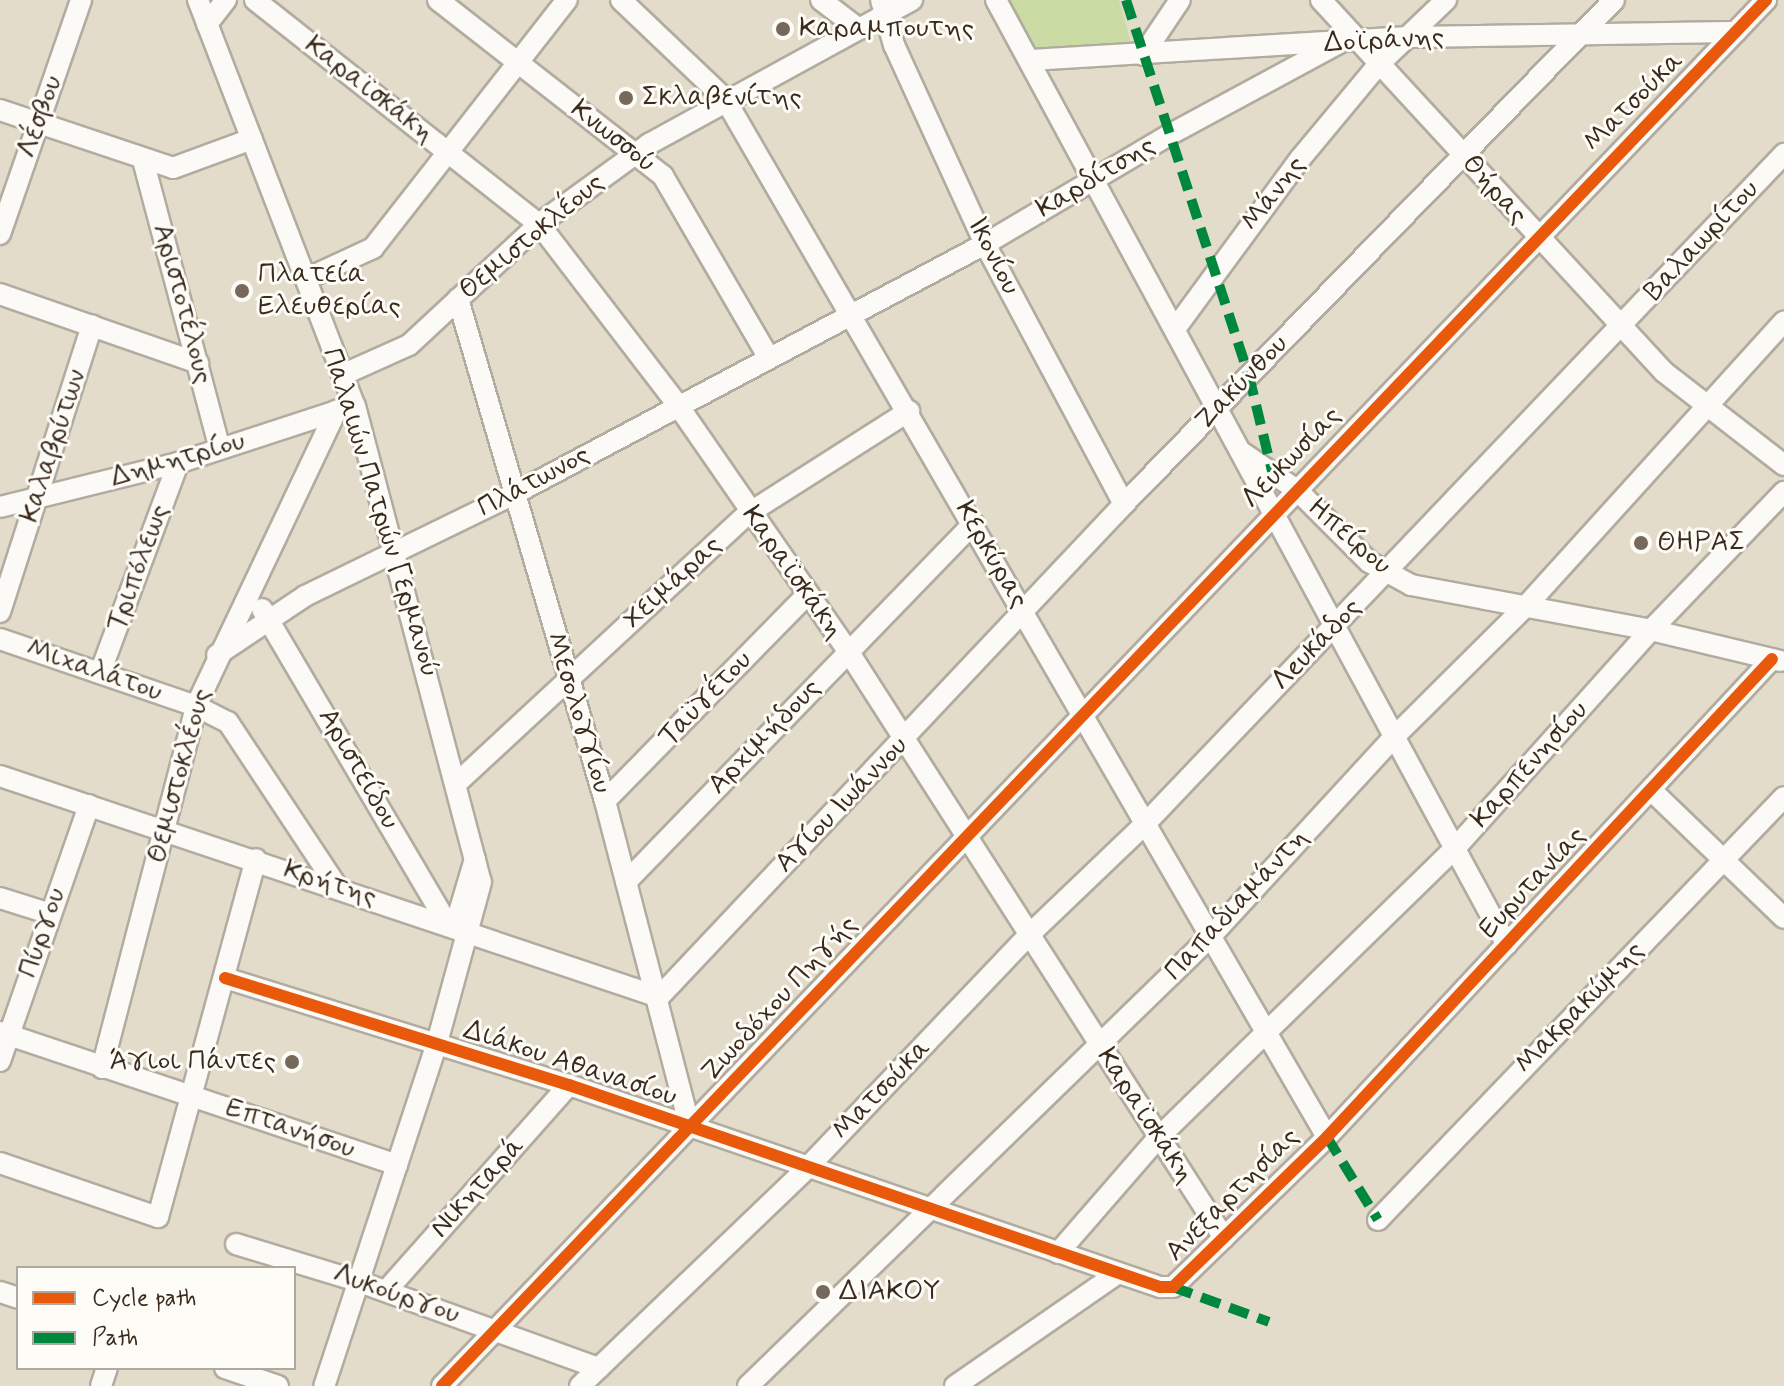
<!DOCTYPE html>
<html>
<head>
<meta charset="utf-8">
<style>
  body { margin:0 }
  #map { position:relative; width:1784px; height:1386px; overflow:hidden; background:#e4dcca; font-family:Mynerve,sans-serif }
  div>[style] { position:absolute }
  .green>* { inset:0; background:#cadba3 }
  .roads { filter:drop-shadow(2px 0 #b2ab9f) drop-shadow(-2px 0 #b2ab9f) drop-shadow(0 2px #b2ab9f) drop-shadow(0 -2px #b2ab9f) }
  .minor>* { height:20px; margin:-10px; padding:0 10px; transform-origin:10px; border-radius:10px; background:#fbfaf7 }
  .quiet>* { height:10px; margin-top:-5px; transform-origin:0; background:repeating-linear-gradient(90deg,#00873e 0 20px,transparent 0 30px) }
  .cycleway>* { height:12px; margin:-6px; padding:0 6px; transform-origin:6px; border-radius:6px; background:#e8590c }
  .dots>* { width:22px; height:22px; translate:-50% -50%; box-sizing:border-box; border:4px solid #fdfcf7; border-radius:50% }
  span { translate:-50% -50%; white-space:nowrap; text-align:center; line-height:1.15; -webkit-text-stroke:6px #fdfcf7; paint-order:stroke }
  .poi-label { font-size:28px; color:#3b2a1e }
  .left { translate:0 -50%; text-align:left }
  .right { translate:-100% -50%; text-align:right }
  .street-label { font-size:28px; color:#3b2a1e }
  .legend { position:absolute; left:16px; top:1266px; width:280px; height:104px; box-sizing:border-box; background:#fdfcf7; border:2px solid #afa8a0; margin:0; padding:10px 14px; list-style:none; font-size:24px; color:#3b2a1e }
  .legend li { display:flex; align-items:center; gap:16px; height:40px }
  .legend b { width:40px; border:2px solid #afa8a0 }
</style>
</head>
<body>
<div id="map">
  <div class="green">
    <i style="clip-path:polygon(1008px 0,1119px 0,1131px 43px,1033px 49px)"></i>
  </div>
  <div class="roads">
    <div class="minor">
      <i style="left:198px;top:0;width:435px;rotate:68.9deg"></i>
      <i style="left:355px;top:406px;width:492px;rotate:75.2deg"></i>
      <i style="left:481px;top:882px;width:170px;rotate:105.3deg"></i>
      <i style="left:436px;top:1046px;width:358px;rotate:108.2deg"></i>
      <i style="left:255px;top:0;width:362px;rotate:38.3deg"></i>
      <i style="left:539px;top:224px;width:227px;rotate:52.5deg"></i>
      <i style="left:677px;top:404px;width:300px;rotate:55.3deg"></i>
      <i style="left:848px;top:651px;width:697px;rotate:57.36deg"></i>
      <i style="left:438px;top:0;width:286px;rotate:38deg"></i>
      <i style="left:663px;top:176px;width:207px;rotate:59.8deg"></i>
      <i style="left:621px;top:0;width:144px;rotate:43.6deg"></i>
      <i style="left:725px;top:99px;width:1200px;rotate:59.89deg"></i>
      <i style="left:821px;top:0;width:48px;rotate:37.3deg"></i>
      <i style="left:881px;top:0;width:47px;rotate:73.9deg"></i>
      <i style="left:894px;top:45px;width:219px;rotate:65.4deg"></i>
      <i style="left:985px;top:244px;width:295px;rotate:61.9deg"></i>
      <i style="left:996px;top:0;width:1074px;rotate:61.6deg"></i>
      <i style="left:1321px;top:0;width:506px;rotate:47.32deg"></i>
      <i style="left:1664px;top:372px;width:152px;rotate:37.8deg"></i>
      <i style="left:207px;top:24px;width:31px;rotate:-52deg"></i>
      <i style="left:1143px;top:55px;width:66px;rotate:-56.1deg"></i>
      <i style="left:1031px;top:60px;width:378px;rotate:-3.5deg"></i>
      <i style="left:1408px;top:37px;width:328px;rotate:-0.9deg"></i>
      <i style="left:0;top:110px;width:182px;rotate:18.5deg"></i>
      <i style="left:173px;top:168px;width:84px;rotate:-20.2deg"></i>
      <i style="left:143px;top:160px;width:299px;rotate:75.1deg"></i>
      <i style="left:0;top:234px;width:248px;rotate:-70.9deg"></i>
      <i style="left:306px;top:279px;width:74px;rotate:-24.8deg"></i>
      <i style="left:373px;top:248px;width:315px;rotate:-52deg"></i>
      <i style="left:0;top:294px;width:210px;rotate:19.2deg"></i>
      <i style="left:458px;top:299px;width:523px;rotate:73.68deg"></i>
      <i style="left:605px;top:801px;width:338px;rotate:75.4deg"></i>
      <i style="left:1175px;top:329px;width:211px;rotate:-53.7deg"></i>
      <i style="left:1300px;top:159px;width:124px;rotate:-50.3deg"></i>
      <i style="left:1379px;top:64px;width:93px;rotate:-43.7deg"></i>
      <i style="left:342px;top:375px;width:73px;rotate:-24.1deg"></i>
      <i style="left:409px;top:345px;width:178px;rotate:-42.9deg"></i>
      <i style="left:539px;top:224px;width:136px;rotate:-36deg"></i>
      <i style="left:649px;top:144px;width:300px;rotate:-28.7deg"></i>
      <i style="left:1240px;top:451px;width:69px;rotate:34.4deg"></i>
      <i style="left:1297px;top:490px;width:102px;rotate:45deg"></i>
      <i style="left:1369px;top:562px;width:48px;rotate:28.7deg"></i>
      <i style="left:1411px;top:585px;width:244px;rotate:10.6deg"></i>
      <i style="left:1651px;top:630px;width:133px;rotate:13.5deg"></i>
      <i style="left:0;top:507px;width:183px;rotate:-13.9deg"></i>
      <i style="left:178px;top:463px;width:174px;rotate:-18.1deg"></i>
      <i style="left:262px;top:609px;width:364px;rotate:59.5deg"></i>
      <i style="left:0;top:612px;width:301px;rotate:-72.2deg"></i>
      <i style="left:0;top:639px;width:207px;rotate:18.9deg"></i>
      <i style="left:196px;top:706px;width:36px;rotate:27deg"></i>
      <i style="left:228px;top:722px;width:196px;rotate:56.5deg"></i>
      <i style="left:217px;top:655px;width:106px;rotate:-33.8deg"></i>
      <i style="left:305px;top:596px;width:233px;rotate:-26deg"></i>
      <i style="left:514px;top:494px;width:533px;rotate:-27.96deg"></i>
      <i style="left:985px;top:244px;width:214px;rotate:-30.6deg"></i>
      <i style="left:1169px;top:135px;width:193px;rotate:-28.4deg"></i>
      <i style="left:100px;top:673px;width:224px;rotate:-69.6deg"></i>
      <i style="left:0;top:776px;width:695px;rotate:18.54deg"></i>
      <i style="left:458px;top:782px;width:396px;rotate:-42.8deg"></i>
      <i style="left:749px;top:513px;width:190px;rotate:-32.5deg"></i>
      <i style="left:1652px;top:791px;width:183px;rotate:43.9deg"></i>
      <i style="left:605px;top:801px;width:287px;rotate:-45.6deg"></i>
      <i style="left:626px;top:882px;width:499px;rotate:-45.9deg"></i>
      <i style="left:0;top:898px;width:50px;rotate:17.4deg"></i>
      <i style="left:455px;top:926px;width:70px;rotate:-73.4deg"></i>
      <i style="left:225px;top:978px;width:360px;rotate:17.3deg"></i>
      <i style="left:569px;top:1085px;width:625px;rotate:18.87deg"></i>
      <i style="left:1160px;top:1287px;width:13px"></i>
      <i style="left:1173px;top:1287px;width:215px;rotate:-44.2deg"></i>
      <i style="left:1327px;top:1137px;width:653px;rotate:-47.05deg"></i>
      <i style="left:659px;top:997px;width:678px;rotate:-46.67deg"></i>
      <i style="left:1124px;top:504px;width:703px;rotate:-45.81deg"></i>
      <i style="left:0;top:1032px;width:419px;rotate:18.5deg"></i>
      <i style="left:0;top:1061px;width:271px;rotate:-70.8deg"></i>
      <i style="left:102px;top:1068px;width:374px;rotate:-75.4deg"></i>
      <i style="left:196px;top:706px;width:327px;rotate:-64.6deg"></i>
      <i style="left:0;top:1163px;width:167px;rotate:18.9deg"></i>
      <i style="left:158px;top:1217px;width:371px;rotate:-74.7deg"></i>
      <i style="left:1378px;top:1220px;width:586px;rotate:-46.17deg"></i>
      <i style="left:236px;top:1244px;width:127px;rotate:17deg"></i>
      <i style="left:357px;top:1281px;width:257px;rotate:19.8deg"></i>
      <i style="left:1058px;top:1253px;width:154px;rotate:-49deg"></i>
      <i style="left:1159px;top:1137px;width:417px;rotate:-44.3deg"></i>
      <i style="left:1457px;top:846px;width:290px;rotate:-48.1deg"></i>
      <i style="left:1651px;top:630px;width:192px;rotate:-46.1deg"></i>
      <i style="left:386px;top:1291px;width:276px;rotate:-48.4deg"></i>
      <i style="left:0;top:1292px;width:19px;rotate:18deg"></i>
      <i style="left:225px;top:1368px;width:56px;rotate:18.8deg"></i>
      <i style="left:101px;top:1386px;width:19px;rotate:-72deg"></i>
      <i style="left:442px;top:1386px;width:1917px;rotate:-46.31deg"></i>
      <i style="left:580px;top:1386px;width:315px;rotate:-43.8deg"></i>
      <i style="left:807px;top:1168px;width:325px;rotate:-46.4deg"></i>
      <i style="left:1031px;top:933px;width:158px;rotate:-43.7deg"></i>
      <i style="left:1145px;top:824px;width:926px;rotate:-46.36deg"></i>
      <i style="left:748px;top:1386px;width:646px;rotate:-44.18deg"></i>
      <i style="left:1211px;top:936px;width:273px;rotate:-47.4deg"></i>
      <i style="left:1396px;top:735px;width:183px;rotate:-44.8deg"></i>
      <i style="left:1526px;top:606px;width:384px;rotate:-47.8deg"></i>
      <i style="left:955px;top:1386px;width:198px;rotate:-34.7deg"></i>
    </div>
  </div>
  <div class="quiet">
    <i style="left:1126px;top:0;width:396px;rotate:71.9deg"></i>
    <i style="left:1249px;top:376px;width:98px;rotate:76.4deg"></i>
    <i style="left:1327px;top:1137px;width:97px;rotate:58.4deg"></i>
    <i style="left:1173px;top:1287px;width:102px;rotate:20deg"></i>
  </div>
  <div class="cycleway">
    <i style="left:225px;top:978px;width:360px;rotate:17.3deg"></i>
    <i style="left:569px;top:1085px;width:625px;rotate:18.87deg"></i>
    <i style="left:1160px;top:1287px;width:13px"></i>
    <i style="left:1173px;top:1287px;width:215px;rotate:-44.2deg"></i>
    <i style="left:1327px;top:1137px;width:653px;rotate:-47.05deg"></i>
    <i style="left:442px;top:1386px;width:1917px;rotate:-46.31deg"></i>
  </div>
  <div class="dots">
    <i style="left:783px;top:29px;background:#76685a"></i>
    <i style="left:626px;top:98px;background:#76685a"></i>
    <i style="left:242px;top:291px;background:#76685a"></i>
    <i style="left:1641px;top:543px;background:#76685a"></i>
    <i style="left:292px;top:1062px;background:#76685a"></i>
    <i style="left:823px;top:1292px;background:#76685a"></i>
  </div>
  <div class="poi-label">
    <span class="left" style="left:799px;top:29px">Καραμπουτης</span>
    <span class="left" style="left:642px;top:98px">Σκλαβενίτης</span>
    <span class="left" style="left:258px;top:291px">Πλατεία<br>Ελευθερίας</span>
    <span class="left" style="left:1657px;top:543px">ΘΗΡΑΣ</span>
    <span class="right" style="left:276px;top:1062px">Άγιοι Πάντες</span>
    <span class="left" style="left:839px;top:1292px">ΔΙΑΚΟΥ</span>
  </div>
  <div class="street-label">
    <span style="left:1384px;top:41px;rotate:-3deg">Δοϊράνης</span>
    <span style="left:369px;top:90px;rotate:38deg">Καραϊσκάκη</span>
    <span style="left:1634px;top:102px;rotate:-45deg">Ματσούκα</span>
    <span style="left:41px;top:117px;rotate:-71deg">Λέσβου</span>
    <span style="left:613px;top:137px;rotate:38deg">Κνωσσού</span>
    <span style="left:1096px;top:178px;rotate:-31deg">Καρδίτσης</span>
    <span style="left:1494px;top:190px;rotate:48deg">Θήρας</span>
    <span style="left:1274px;top:194px;rotate:-52deg">Μάνης</span>
    <span style="left:532px;top:237px;rotate:-40deg">Θεμιστοκλέους</span>
    <span style="left:1702px;top:241px;rotate:-47deg">Βαλαωρίτου</span>
    <span style="left:993px;top:256px;rotate:63deg">Ικονίου</span>
    <span style="left:182px;top:304px;rotate:75deg">Αριστοτέλους</span>
    <span style="left:1242px;top:383px;rotate:-46deg">Ζακύνθου</span>
    <span style="left:54px;top:446px;rotate:-72deg">Καλαβρύτων</span>
    <span style="left:1292px;top:458px;rotate:-46deg">Λευκωσίας</span>
    <span style="left:178px;top:460px;rotate:-16deg">Δημητρίου</span>
    <span style="left:534px;top:482px;rotate:-28deg">Πλάτωνος</span>
    <span style="left:380px;top:513px;rotate:73deg">Παλαιών Πατρών Γερμανού</span>
    <span style="left:1349px;top:537px;rotate:41deg">Ηπείρου</span>
    <span style="left:991px;top:555px;rotate:60deg">Κερκύρας</span>
    <span style="left:139px;top:568px;rotate:-70deg">Τριπόλεως</span>
    <span style="left:792px;top:573px;rotate:55deg">Καραϊσκάκη</span>
    <span style="left:673px;top:583px;rotate:-43deg">Χειμάρας</span>
    <span style="left:1317px;top:645px;rotate:-46deg">Λeυκάδος</span>
    <span style="left:94px;top:671px;rotate:19deg">Μιχαλάτου</span>
    <span style="left:706px;top:699px;rotate:-46deg">Ταϋγέτου</span>
    <span style="left:578px;top:713px;rotate:73deg">Μεσολογγίου</span>
    <span style="left:765px;top:737px;rotate:-46deg">Αρχιμήδους</span>
    <span style="left:1530px;top:765px;rotate:-48deg">Καρπενησίου</span>
    <span style="left:358px;top:769px;rotate:60deg">Αριστείδου</span>
    <span style="left:180px;top:776px;rotate:-75deg">Θεμιστοκλέους</span>
    <span style="left:842px;top:805px;rotate:-46deg">Αγίου Ιωάννου</span>
    <span style="left:1533px;top:883px;rotate:-47deg">Ευρυτανίας</span>
    <span style="left:330px;top:884px;rotate:18deg">Κρήτης</span>
    <span style="left:1237px;top:905px;rotate:-47deg">Παπαδιαμάντη</span>
    <span style="left:43px;top:933px;rotate:-71deg">Πύργου</span>
    <span style="left:780px;top:999px;rotate:-47deg">Ζωοδόχου Πηγής</span>
    <span style="left:1580px;top:1008px;rotate:-46deg">Μακρακώμης</span>
    <span style="left:570px;top:1064px;rotate:18deg">Διάκου Αθανασίου</span>
    <span style="left:882px;top:1090px;rotate:-46deg">Ματσούκα</span>
    <span style="left:1145px;top:1116px;rotate:57deg">Καραϊσκάκη</span>
    <span style="left:290px;top:1129px;rotate:19deg">Επτανήσου</span>
    <span style="left:478px;top:1188px;rotate:-48deg">Νικηταρά</span>
    <span style="left:1233px;top:1195px;rotate:-45deg">Ανεξαρτησίας</span>
    <span style="left:396px;top:1295px;rotate:19deg">Λυκούργου</span>
  </div>
  <ul class="legend">
  <li><b style="height:10px;background:#e8590c"></b>Cycle path</li>
  <li><b style="height:10px;background:#00873e"></b>Path</li>
  </ul>
</div>
</body>
</html>
